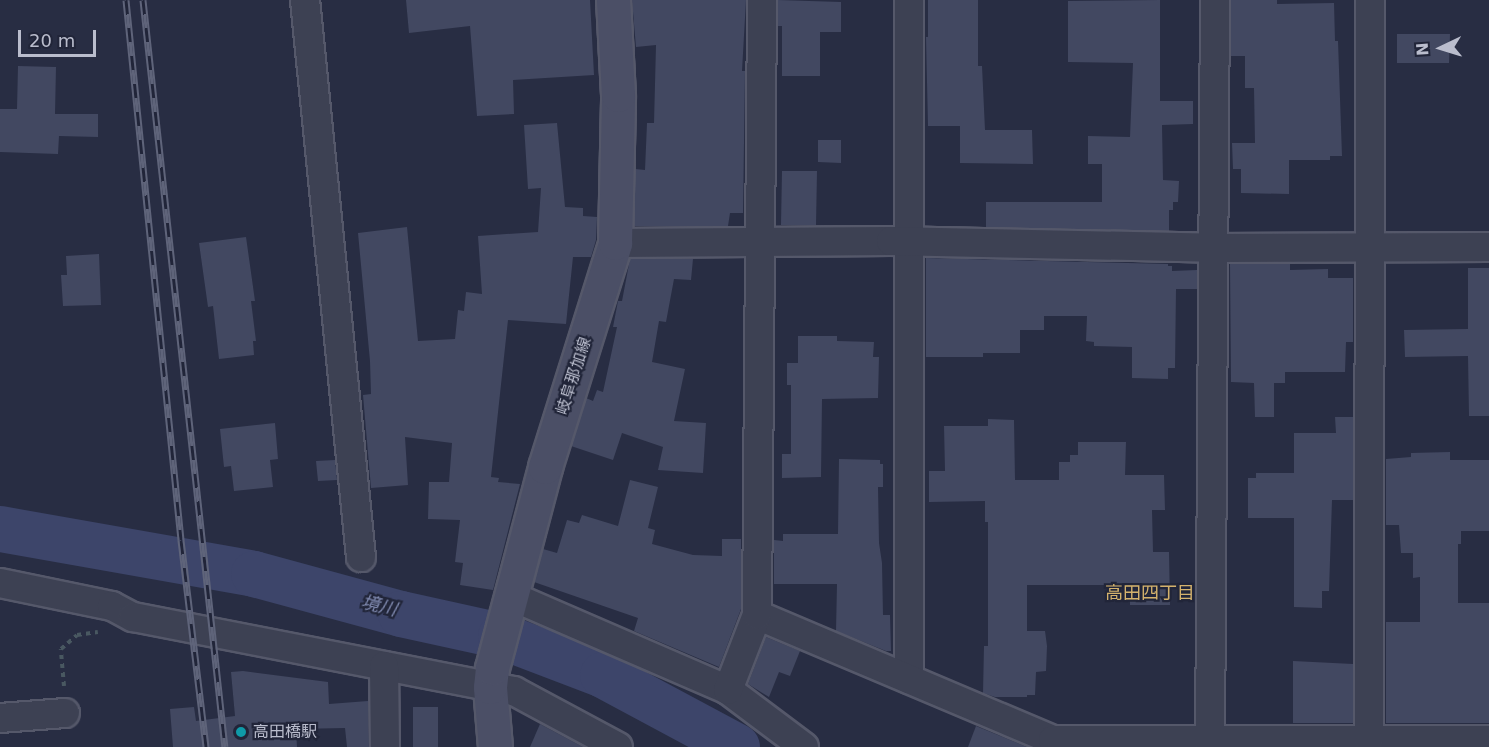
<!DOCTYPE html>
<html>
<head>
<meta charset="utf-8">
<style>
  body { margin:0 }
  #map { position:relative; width:1489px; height:747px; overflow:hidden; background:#282d43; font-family:"DejaVu Sans","Noto Sans JP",sans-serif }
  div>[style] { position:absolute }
  .river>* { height:46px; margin:-23px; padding:0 23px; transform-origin:23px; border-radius:23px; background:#3d456a }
  .building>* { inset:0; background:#424861 }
  .path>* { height:4px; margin-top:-2px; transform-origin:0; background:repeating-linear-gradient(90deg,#495861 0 4.5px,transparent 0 9px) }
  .roads { filter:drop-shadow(2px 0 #55586a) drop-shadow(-2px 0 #55586a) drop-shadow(0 2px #55586a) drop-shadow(0 -2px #55586a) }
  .minor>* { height:28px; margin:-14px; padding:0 14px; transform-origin:14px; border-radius:14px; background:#3d4153 }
  .secondary>* { height:33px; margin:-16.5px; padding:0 16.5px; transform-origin:16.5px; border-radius:16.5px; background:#4b4f66 }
  .rail>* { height:7px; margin-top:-3.5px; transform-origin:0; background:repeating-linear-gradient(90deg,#212539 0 14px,#5f647a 0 28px); box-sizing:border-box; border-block:2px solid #5f647a }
  .dots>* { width:16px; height:16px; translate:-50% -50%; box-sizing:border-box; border:3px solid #212539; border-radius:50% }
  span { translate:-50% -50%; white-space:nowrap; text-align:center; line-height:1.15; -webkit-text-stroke:4.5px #212539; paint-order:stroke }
  .street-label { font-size:16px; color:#babdcd }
  .poi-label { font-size:16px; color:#babdcd }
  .left { translate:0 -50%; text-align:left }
  .neighbourhood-label { font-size:18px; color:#d4b26d }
  .water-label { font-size:18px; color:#828cb2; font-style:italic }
  .north { position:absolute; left:1411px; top:18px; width:60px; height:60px; -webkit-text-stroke:4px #212539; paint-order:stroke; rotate:266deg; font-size:16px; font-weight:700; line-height:24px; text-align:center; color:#babdcd }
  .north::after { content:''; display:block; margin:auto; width:21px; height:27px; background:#babdcd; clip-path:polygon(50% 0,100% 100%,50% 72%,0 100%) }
  .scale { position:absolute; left:18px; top:30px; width:78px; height:27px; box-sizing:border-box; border:3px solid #babdcd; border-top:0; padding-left:8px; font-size:18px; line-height:21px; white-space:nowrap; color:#babdcd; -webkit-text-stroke:4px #212539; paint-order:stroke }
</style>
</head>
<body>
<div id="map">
  <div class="river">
    <i style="left:0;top:529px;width:258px;rotate:10deg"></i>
    <i style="left:254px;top:574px;width:152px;rotate:15.2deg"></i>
    <i style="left:401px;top:614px;width:102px;rotate:12.4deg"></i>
    <i style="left:501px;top:636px;width:109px;rotate:20.9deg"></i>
    <i style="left:603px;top:675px;width:152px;rotate:28.2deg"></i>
  </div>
  <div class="building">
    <i style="clip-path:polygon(406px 0,590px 0,594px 75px,513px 80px,514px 114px,477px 116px,470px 26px,409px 33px)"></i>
    <i style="clip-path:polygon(632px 0,746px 0,742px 71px,745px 71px,743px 213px,730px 213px,728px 226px,634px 226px,635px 169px,645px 170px,647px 123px,654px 123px,656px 45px,636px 47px)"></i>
    <i style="clip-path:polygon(778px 0,841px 2px,841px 32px,820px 32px,820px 76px,782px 76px,782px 26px,778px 26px)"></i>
    <i style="clip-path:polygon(928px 0,978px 0,978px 66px,982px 66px,985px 130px,1032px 130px,1033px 164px,960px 163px,960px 126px,928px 126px,926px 37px,928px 37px)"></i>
    <i style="clip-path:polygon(1160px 0,1160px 101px,1193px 101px,1193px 124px,1162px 125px,1163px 180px,1179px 181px,1178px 202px,1173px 202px,1173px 210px,1169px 210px,1169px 231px,986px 227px,986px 202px,1102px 202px,1102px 164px,1088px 164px,1088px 136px,1130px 137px,1133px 63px,1068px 62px,1068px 1px)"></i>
    <i style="clip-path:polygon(1231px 0,1277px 0,1277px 4px,1334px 3px,1335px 41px,1338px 41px,1342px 156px,1330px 156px,1330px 160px,1289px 160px,1289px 194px,1241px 193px,1241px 169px,1233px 169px,1232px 143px,1255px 143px,1254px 88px,1245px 88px,1245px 56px,1231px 56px)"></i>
    <i style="clip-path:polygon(1397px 34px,1450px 34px,1449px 63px,1397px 63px)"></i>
    <i style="clip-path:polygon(18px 66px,56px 67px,55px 114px,98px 114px,98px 137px,59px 136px,58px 154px,0 152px,0 109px,17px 109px)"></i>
    <i style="clip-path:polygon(557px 123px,565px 207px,583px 208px,583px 216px,597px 217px,596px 240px,591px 257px,573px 257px,566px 324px,508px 320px,491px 477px,499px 478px,498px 482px,520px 484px,493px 590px,460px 585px,463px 563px,455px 562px,460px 520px,428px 519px,429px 482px,449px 482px,452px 443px,405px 437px,408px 485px,371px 488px,363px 395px,371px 394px,370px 361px,358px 233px,407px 227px,418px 341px,455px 339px,458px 310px,464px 311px,466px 292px,482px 294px,478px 236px,538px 232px,541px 188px,528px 189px,524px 125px)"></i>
    <i style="clip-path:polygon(818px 140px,841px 140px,841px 163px,818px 162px)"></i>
    <i style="clip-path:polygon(782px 171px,817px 171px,816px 225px,781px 225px)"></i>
    <i style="clip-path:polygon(246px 237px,255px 301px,251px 301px,256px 341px,253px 341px,254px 355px,219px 359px,213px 306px,208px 307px,199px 243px)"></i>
    <i style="clip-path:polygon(99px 254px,101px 305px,63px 306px,61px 275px,67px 275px,66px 256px)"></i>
    <i style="clip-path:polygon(926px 258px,1168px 264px,1168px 266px,1172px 266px,1172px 271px,1197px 270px,1197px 289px,1176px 289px,1175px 368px,1168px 368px,1168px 379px,1132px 378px,1132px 347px,1094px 346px,1094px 342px,1086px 341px,1087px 316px,1044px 316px,1044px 330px,1020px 330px,1020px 353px,983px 353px,983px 357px,926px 357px)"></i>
    <i style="clip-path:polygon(693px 259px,691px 280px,674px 279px,666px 322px,659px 321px,652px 362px,685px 369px,674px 421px,706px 423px,703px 473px,658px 470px,663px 447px,622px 433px,613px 460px,571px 446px,586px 398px,593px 401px,597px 390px,603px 392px,617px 327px,613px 327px,618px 301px,622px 301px,630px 259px)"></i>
    <i style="clip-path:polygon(1230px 264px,1290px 264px,1290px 270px,1328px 269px,1328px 278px,1353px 278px,1353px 342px,1346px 342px,1345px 372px,1285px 372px,1285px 383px,1274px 383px,1274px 417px,1255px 417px,1254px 383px,1231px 382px)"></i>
    <i style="clip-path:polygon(1468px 268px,1489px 268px,1489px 416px,1469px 416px,1468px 356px,1405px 357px,1404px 330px,1468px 329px)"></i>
    <i style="clip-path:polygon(798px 336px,837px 336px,837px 341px,874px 342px,873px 357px,879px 357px,878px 398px,822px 399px,821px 477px,782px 478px,782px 454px,791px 454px,791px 385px,787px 385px,787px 363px,798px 363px)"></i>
    <i style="clip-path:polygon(1335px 417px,1353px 417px,1353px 500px,1332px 500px,1329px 591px,1322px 591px,1322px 608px,1294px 607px,1294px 518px,1248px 518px,1248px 478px,1256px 478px,1256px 473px,1294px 473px,1294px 433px,1336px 433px)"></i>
    <i style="clip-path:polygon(988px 419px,1014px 420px,1015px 480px,1059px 480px,1059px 462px,1070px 462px,1070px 455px,1078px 455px,1078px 442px,1126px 442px,1125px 475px,1164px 475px,1165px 510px,1152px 510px,1153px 552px,1169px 552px,1170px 605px,1130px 605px,1130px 585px,1027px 585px,1027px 631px,1045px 631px,1047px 646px,1046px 671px,1036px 672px,1035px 695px,1027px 695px,1027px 697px,995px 697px,983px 693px,984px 646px,988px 646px,988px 522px,985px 522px,985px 501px,929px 502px,929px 471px,945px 471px,944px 426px,988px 426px)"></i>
    <i style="clip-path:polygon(275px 423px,278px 459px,270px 460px,273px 487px,234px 491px,231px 466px,224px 467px,220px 429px)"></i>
    <i style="clip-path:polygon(1450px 452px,1450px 460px,1489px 460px,1489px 531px,1461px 531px,1461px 544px,1458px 544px,1458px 603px,1489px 603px,1489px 723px,1386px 723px,1386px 622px,1420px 622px,1420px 577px,1413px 578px,1413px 553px,1401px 553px,1399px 525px,1386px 525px,1386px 459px,1411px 457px,1411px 453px)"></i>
    <i style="clip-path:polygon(839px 459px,880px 460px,880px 464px,883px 464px,883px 487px,878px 487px,879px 543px,882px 563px,883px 615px,890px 615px,891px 651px,886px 651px,836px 631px,837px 584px,774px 584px,774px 540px,783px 541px,783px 534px,838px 534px)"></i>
    <i style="clip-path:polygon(335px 460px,337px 480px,318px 481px,316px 461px)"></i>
    <i style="clip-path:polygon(630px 480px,658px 487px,648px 528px,655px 530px,652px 544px,693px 555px,722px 556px,722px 539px,741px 539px,741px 609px,719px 667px,634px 631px,638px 618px,534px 582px,543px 549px,557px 553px,567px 520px,579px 523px,582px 515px,618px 526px)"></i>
    <i style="clip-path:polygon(766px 637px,800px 651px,790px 676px,779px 672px,769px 697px,748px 684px)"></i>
    <i style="clip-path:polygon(1293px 661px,1353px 664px,1353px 723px,1293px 723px)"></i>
    <i style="clip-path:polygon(243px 671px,328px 682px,329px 704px,368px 701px,369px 747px,347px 747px,345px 728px,296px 729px,297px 747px,173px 747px,170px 709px,194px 707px,196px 721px,235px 716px,231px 672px)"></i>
    <i style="clip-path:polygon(413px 707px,438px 707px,438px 747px,413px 747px)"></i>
    <i style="clip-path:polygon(540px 724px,583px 747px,530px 747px)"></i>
    <i style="clip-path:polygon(976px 726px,1027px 747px,968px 747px)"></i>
  </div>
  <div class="path">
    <i style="left:64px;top:686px;width:37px;rotate:-95deg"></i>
    <i style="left:61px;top:649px;width:21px;rotate:-41deg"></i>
    <i style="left:77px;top:635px;width:21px;rotate:-8deg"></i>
  </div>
  <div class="roads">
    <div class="minor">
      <i style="left:305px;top:0;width:560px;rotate:84.26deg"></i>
      <i style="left:909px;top:0;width:679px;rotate:90deg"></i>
      <i style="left:615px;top:243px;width:276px;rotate:-0.4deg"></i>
      <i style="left:891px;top:241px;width:322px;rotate:1.2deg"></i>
      <i style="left:1213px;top:248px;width:276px;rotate:-0.2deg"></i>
      <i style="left:0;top:583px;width:114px;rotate:11.6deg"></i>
      <i style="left:112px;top:606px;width:24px;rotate:28deg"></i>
      <i style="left:133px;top:617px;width:388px;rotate:11deg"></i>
      <i style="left:514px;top:691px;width:118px;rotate:28.3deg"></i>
      <i style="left:511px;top:596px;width:236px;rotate:23.4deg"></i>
      <i style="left:728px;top:690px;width:95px;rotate:36.9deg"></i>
      <i style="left:757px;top:615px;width:321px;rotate:22.9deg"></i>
      <i style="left:1053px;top:740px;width:436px"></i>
      <i style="left:384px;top:666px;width:81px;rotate:89.3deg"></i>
      <i style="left:728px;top:690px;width:80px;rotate:-68.9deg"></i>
      <i style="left:757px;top:615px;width:615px;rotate:-89.53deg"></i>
      <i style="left:0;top:718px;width:65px;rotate:-4.4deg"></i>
      <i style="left:1369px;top:739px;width:739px;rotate:-89.92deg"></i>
      <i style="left:1210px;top:747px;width:747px;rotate:-89.62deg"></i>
    </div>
    <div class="secondary">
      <i style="left:495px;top:747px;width:60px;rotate:-94.8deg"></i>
      <i style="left:490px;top:687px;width:19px;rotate:-84deg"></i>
      <i style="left:492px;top:668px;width:208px;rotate:-75.2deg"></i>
      <i style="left:545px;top:467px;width:235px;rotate:-72.6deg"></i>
      <i style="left:615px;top:243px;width:148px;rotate:-88.8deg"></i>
      <i style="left:618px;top:95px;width:95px;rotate:-93deg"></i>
    </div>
  </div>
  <div class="rail">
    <i style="left:126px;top:0;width:543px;rotate:84.18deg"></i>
    <i style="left:181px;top:540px;width:209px;rotate:83.1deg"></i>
    <i style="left:143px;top:0;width:751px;rotate:83.74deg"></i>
  </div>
  <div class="dots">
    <i style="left:241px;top:732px;background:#0f9aa8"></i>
  </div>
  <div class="street-label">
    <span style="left:574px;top:376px;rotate:-72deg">岐阜那加線</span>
  </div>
  <div class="poi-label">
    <span class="left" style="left:253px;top:732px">高田橋駅</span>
  </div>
  <div class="neighbourhood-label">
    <span style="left:1150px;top:593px">高田四丁目</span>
  </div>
  <div class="water-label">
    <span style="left:379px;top:606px;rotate:14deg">境川</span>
  </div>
  <div class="north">N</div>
  <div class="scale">20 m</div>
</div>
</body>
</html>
